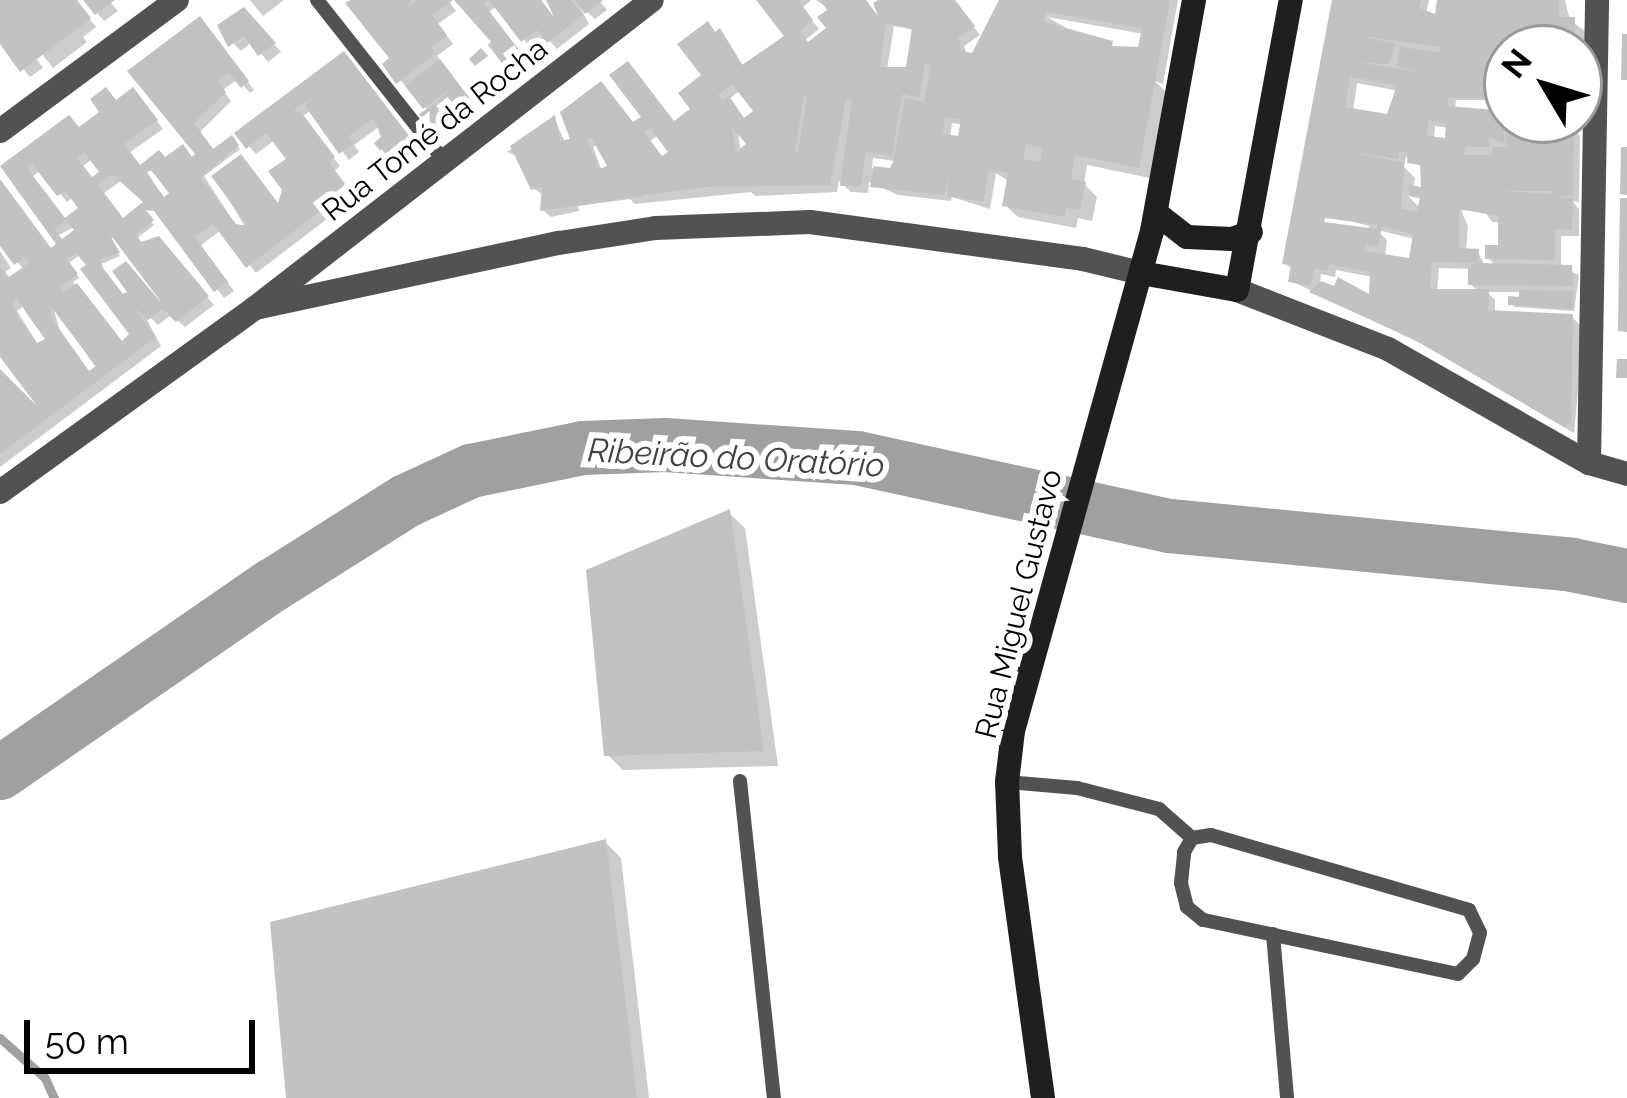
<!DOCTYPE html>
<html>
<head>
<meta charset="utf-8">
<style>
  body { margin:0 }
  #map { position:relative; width:1627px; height:1098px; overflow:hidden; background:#fff; font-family:Raleway,sans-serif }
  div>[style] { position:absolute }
  .shadow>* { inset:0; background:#0003 }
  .stream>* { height:9px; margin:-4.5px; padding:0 4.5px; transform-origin:4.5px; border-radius:4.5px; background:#a0a0a0 }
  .river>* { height:54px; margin:-27px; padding:0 27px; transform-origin:27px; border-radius:27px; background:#a0a0a0 }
  .building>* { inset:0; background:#c2c2c2 }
  .lane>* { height:14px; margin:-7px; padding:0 7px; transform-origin:7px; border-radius:7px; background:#525252 }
  .street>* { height:24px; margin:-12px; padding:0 12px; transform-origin:12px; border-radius:12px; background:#525252 }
  .secondary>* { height:24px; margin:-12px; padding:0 12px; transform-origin:12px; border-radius:12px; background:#1f1f1f }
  span { translate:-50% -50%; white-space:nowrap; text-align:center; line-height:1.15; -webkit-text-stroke:12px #fff; paint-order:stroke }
  .street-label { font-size:30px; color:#000 }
  .water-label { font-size:33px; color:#414141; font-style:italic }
  .north { position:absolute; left:1483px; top:24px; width:120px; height:120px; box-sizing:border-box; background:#fff; border:3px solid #999; border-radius:50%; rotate:308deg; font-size:33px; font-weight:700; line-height:48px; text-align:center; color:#000 }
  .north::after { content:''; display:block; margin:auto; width:42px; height:54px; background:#000; clip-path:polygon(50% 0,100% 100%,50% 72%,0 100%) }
  .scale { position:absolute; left:24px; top:1020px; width:231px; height:54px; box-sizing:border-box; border:6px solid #000; border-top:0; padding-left:15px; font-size:36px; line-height:42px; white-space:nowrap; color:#000; -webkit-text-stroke:9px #fff; paint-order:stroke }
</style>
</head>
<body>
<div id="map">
  <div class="shadow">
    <i style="clip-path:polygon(0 0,75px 0,96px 27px,83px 37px,87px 42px,53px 68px)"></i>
    <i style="clip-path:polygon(87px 0,108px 0,118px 11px,104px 21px)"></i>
    <i style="clip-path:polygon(250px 0,284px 0,263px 16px)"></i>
    <i style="clip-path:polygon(355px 0,448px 0,456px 11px,438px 24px,453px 44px,437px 56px,476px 109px,459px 121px,445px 105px,437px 111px,446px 123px,436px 130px,424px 115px,429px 111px,386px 65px,394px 59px)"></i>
    <i style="clip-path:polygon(460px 0,542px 0,538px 6px,549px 20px,562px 17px,550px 0,599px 0,607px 10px,595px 19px,579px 5px,589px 24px,557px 49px,546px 37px,531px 48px,497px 6px,489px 12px,532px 68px,519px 77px)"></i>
    <i style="clip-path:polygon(evenodd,760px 0,811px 0,802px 8px,819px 29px,805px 40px,809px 45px,830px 29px,831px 10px,816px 0,863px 0,878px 19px,883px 0,953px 0,980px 35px,964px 46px,967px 55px,975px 57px,1003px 0,1178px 0,1163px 84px,1155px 81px,1167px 93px,1150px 178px,1087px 165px,1084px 184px,1097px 197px,1092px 221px,1078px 218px,1076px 228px,1018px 217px,1005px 205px,1010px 182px,996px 173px,990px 209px,952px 197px,951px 201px,898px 195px,869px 182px,868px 193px,851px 192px,839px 181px,837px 192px,755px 196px,751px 192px,635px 204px,630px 199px,578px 206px,579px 211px,551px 217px,543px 210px,544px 196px,533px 188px,520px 157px,507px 152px,555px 119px,565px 143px,634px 125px,675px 124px,694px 110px,716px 34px,727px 40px,744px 67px,788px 37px,760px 0,1047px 17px,1144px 34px,1140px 51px,1100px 47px,1047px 17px,760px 0,894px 26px,915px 30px,908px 70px,887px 70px,894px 26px,760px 0,741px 90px,758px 111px,746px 121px,729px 99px,741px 90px,760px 0,952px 123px,963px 125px,960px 140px,950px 138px,952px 123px,760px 0,737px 127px,751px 145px,741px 152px,737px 127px,760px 0,659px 135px,672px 152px,663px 159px,650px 141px,659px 135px,760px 0,599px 144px,611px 167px,602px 171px,593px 147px,599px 144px,760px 0,873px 158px,895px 161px,889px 171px,872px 168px,873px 158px,760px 0,634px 177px,652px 192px,647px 196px,634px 177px)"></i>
    <i style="clip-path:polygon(evenodd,1333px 0,1429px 0,1426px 14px,1437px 18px,1440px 0,1565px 0,1570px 20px,1586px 32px,1586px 43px,1507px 48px,1507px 78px,1505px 66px,1497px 72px,1497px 100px,1456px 100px,1455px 109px,1496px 113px,1515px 127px,1536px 127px,1528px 120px,1579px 120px,1581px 89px,1580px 126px,1571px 126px,1580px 136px,1579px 202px,1572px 201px,1579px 209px,1579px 236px,1561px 236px,1561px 267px,1579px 275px,1574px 311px,1515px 307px,1511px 304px,1522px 300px,1522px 292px,1487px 292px,1495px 300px,1495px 313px,1572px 317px,1584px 329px,1574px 433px,1424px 345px,1291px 281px,1293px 270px,1285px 263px,1333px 0,1357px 83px,1399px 91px,1390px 117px,1353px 112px,1357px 83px,1333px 0,1435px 126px,1449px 128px,1447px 142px,1434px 140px,1435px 126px,1333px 0,1406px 157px,1424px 167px,1424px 190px,1413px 188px,1415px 178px,1404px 167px,1406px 157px,1333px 0,1408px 196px,1423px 199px,1421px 209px,1408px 196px,1333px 0,1461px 210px,1485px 212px,1492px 222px,1501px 222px,1501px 248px,1488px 258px,1496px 266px,1485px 266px,1478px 252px,1466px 251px,1468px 226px,1461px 210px,1333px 0,1322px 214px,1369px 226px,1368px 231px,1320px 224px,1322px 214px,1333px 0,1377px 230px,1415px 239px,1412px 262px,1385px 257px,1387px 240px,1377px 230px,1333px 0,1439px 268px,1471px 269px,1471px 284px,1479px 292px,1437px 292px,1439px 268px,1333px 0,1336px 270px,1373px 277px,1372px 299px,1320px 283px,1321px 274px,1335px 277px,1336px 270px)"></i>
    <i style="clip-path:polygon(0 10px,43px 68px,30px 77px,0 41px)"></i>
    <i style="clip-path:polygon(251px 18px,281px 52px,268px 62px,252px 42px,241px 51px,233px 43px)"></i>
    <i style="clip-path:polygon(evenodd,199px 20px,254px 90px,250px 93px,238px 79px,223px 90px,231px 101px,200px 132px,214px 152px,232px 139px,240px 149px,204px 176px,237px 227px,250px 235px,215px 177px,241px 158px,280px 207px,286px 190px,273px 172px,290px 159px,275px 140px,256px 154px,238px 134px,344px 55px,418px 150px,395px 163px,379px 143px,385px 138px,380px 126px,354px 145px,359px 152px,349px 160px,311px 110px,302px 117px,340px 166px,334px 171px,350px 193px,339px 202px,343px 207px,256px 273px,221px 230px,200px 246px,234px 291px,224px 298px,161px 216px,122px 180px,103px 194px,124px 221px,141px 208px,154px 225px,137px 238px,142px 245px,158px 239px,214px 305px,185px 327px,171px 315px,158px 325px,141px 309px,161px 346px,0 467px,0 373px,36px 408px,40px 404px,0 352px,0 251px,11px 268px,4px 273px,9px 280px,24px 270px,0 241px,0 181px,52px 251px,60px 245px,3px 168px,69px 119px,79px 130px,103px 112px,94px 99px,105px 91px,117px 103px,133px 91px,163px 129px,129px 153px,141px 168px,159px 154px,165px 161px,182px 148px,193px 160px,200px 154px,131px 72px,199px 20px,92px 159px,103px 173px,93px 180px,82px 167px,92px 159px,199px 20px,144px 167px,160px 176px,173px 194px,165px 200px,144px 167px,199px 20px,41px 170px,67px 202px,73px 197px,82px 209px,66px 221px,32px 177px,41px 170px,199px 20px,84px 222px,62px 243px,57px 236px,84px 222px,199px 20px,115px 236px,163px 300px,159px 303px,125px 264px,116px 271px,131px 292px,124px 297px,99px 265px,120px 256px,109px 241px,115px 236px,199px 20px,81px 254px,90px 266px,84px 270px,133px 334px,123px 344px,73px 282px,79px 278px,69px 263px,81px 254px,199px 20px,25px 305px,50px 340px,39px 346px,17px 311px,25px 305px,199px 20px,53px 307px,97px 369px,90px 374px,60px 331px,53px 307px)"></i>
    <i style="clip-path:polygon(729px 513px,745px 528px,778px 766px,623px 770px,607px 754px)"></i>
    <i style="clip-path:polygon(605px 842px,621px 858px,649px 1098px,289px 1098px)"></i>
  </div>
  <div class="stream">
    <i style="left:0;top:1038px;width:60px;rotate:41.6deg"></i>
    <i style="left:45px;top:1078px;width:22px;rotate:66deg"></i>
  </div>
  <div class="river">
    <i style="left:0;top:773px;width:331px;rotate:-34.6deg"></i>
    <i style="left:273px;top:585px;width:157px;rotate:-32.3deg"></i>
    <i style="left:406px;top:501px;width:72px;rotate:-24.8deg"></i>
    <i style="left:471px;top:471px;width:114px;rotate:-11.6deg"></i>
    <i style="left:583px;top:448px;width:82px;rotate:-2.1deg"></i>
    <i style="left:665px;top:445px;width:192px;rotate:3.9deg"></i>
    <i style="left:857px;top:458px;width:320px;rotate:12.3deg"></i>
    <i style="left:1170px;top:526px;width:404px;rotate:5.5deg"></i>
    <i style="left:1572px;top:565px;width:56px;rotate:11.3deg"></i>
  </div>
  <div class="building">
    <i style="clip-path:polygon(0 0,77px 0,91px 18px,20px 72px,0 44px)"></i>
    <i style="clip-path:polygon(83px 0,115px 0,95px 15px)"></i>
    <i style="clip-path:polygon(350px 0,412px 0,404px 10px,418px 0,453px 0,432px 15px,447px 35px,431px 47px,436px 53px,396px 84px,382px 64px,389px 58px,345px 3px)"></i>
    <i style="clip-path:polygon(454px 0,488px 0,483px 3px,526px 59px,509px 72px,488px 45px,491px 42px)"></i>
    <i style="clip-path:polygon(489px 0,541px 0,554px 17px,546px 0,571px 0,583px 15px,547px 43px,537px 30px,521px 42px)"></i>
    <i style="clip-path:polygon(575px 0,603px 0,585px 14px)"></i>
    <i style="clip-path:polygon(evenodd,756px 0,798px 0,813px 20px,800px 31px,808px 42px,826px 28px,817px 17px,827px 10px,820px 0,866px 0,878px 16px,873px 3px,878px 0,955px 0,975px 26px,958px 38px,962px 51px,972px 53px,999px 0,1170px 0,1139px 168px,1075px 155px,1071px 179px,1086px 182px,1080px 210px,1066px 208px,1065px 217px,1002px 206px,1008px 173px,989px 169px,983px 202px,947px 196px,948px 175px,944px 195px,870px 187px,874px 166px,890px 168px,893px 162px,905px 98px,924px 102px,931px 64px,925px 63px,919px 98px,902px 94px,892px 156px,866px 152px,861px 186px,840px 186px,852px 100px,846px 99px,830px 185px,704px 187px,540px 211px,542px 187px,531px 190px,510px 146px,555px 115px,560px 141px,570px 139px,560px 112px,601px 81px,633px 122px,641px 117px,609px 75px,628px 61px,674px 121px,690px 109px,678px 93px,701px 75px,677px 44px,708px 21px,715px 32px,720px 28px,742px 65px,784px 36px,756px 0,1046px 12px,1142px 28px,1138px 47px,1112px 46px,1113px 41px,1044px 22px,1046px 12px,756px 0,886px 24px,912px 28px,906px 67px,880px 67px,886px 24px,756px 0,732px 84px,753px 111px,744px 118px,729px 96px,722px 101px,718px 95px,732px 84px,756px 0,804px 96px,807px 97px,798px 152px,795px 151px,804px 96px,756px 0,945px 117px,961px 120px,958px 136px,942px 134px,945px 117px,756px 0,732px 127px,746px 144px,736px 152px,732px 127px,756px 0,650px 128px,668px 152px,662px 156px,644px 132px,650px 128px,756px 0,591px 137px,607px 166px,599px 169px,587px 139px,591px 137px,756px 0,1026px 144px,1043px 148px,1040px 162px,1023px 159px,1026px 144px)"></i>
    <i style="clip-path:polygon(evenodd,1332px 0,1421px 0,1419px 8px,1435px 14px,1437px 0,1559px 0,1559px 17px,1575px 17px,1575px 32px,1522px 32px,1523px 39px,1538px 38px,1538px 48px,1507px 48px,1507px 58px,1490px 64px,1495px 98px,1448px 98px,1448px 106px,1496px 110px,1513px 124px,1574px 125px,1573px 195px,1556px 198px,1573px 198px,1572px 230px,1555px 229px,1555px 260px,1485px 259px,1485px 245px,1498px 245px,1498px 216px,1459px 209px,1459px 248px,1479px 249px,1478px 263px,1432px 262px,1430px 289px,1489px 289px,1488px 310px,1573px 314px,1571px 422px,1564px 427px,1413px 339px,1309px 292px,1321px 281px,1334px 286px,1338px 277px,1369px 294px,1370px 272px,1329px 264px,1328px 271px,1314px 268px,1311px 286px,1288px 282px,1291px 265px,1282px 264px,1332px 0,1355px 35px,1440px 47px,1439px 52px,1400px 47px,1397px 66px,1419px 72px,1356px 62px,1389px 64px,1396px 44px,1355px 35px,1332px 0,1350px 77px,1397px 85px,1387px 114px,1345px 107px,1350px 77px,1332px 0,1428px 120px,1446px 123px,1445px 138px,1427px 136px,1428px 120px,1332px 0,1504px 130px,1508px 147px,1493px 147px,1492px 155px,1464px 155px,1465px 147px,1489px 147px,1489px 138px,1504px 143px,1504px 130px,1332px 0,1347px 151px,1398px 159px,1399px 152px,1408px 152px,1407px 163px,1420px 165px,1421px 187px,1410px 185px,1409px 195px,1420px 197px,1417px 212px,1401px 209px,1404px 163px,1347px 151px,1332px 0,1477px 190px,1508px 191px,1552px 191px,1552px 194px,1477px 190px,1332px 0,1325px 218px,1377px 225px,1377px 229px,1324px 222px,1325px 218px,1332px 0,1382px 226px,1413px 234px,1409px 258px,1364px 251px,1366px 245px,1378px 247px,1382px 226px)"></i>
    <i style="clip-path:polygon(244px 7px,276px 43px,258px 56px,244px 36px,228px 47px,217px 25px)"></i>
    <i style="clip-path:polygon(evenodd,200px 16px,249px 81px,241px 88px,229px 73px,218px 81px,226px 92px,194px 123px,213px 149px,232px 135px,239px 145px,201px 178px,236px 224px,248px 226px,211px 176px,241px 154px,278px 203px,282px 190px,268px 171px,286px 159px,266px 133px,246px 149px,234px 133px,344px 51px,413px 141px,385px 157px,374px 143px,381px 137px,374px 118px,349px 136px,354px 143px,339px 154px,305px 106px,316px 94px,293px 111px,301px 112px,335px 157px,329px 162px,345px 184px,333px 193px,337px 198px,246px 268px,213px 224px,195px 237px,228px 282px,214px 292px,154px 211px,146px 210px,154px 220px,136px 234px,141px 242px,159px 236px,209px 296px,176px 322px,162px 309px,148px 320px,132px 306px,156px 337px,0 454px,0 369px,37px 406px,0 357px,0 266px,9px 277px,29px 263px,25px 257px,14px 265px,0 246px,0 179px,51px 248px,56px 244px,0 166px,69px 115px,79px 127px,99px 112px,90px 99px,106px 87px,116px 100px,133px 87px,158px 120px,124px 144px,140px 165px,159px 150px,165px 157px,183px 144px,192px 157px,195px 154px,127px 71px,200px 16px,84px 152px,99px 172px,92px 177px,77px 158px,84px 152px,200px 16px,32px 164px,57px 196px,65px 191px,78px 208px,65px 218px,27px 168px,32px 164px,200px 16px,151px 170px,169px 193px,164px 197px,146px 173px,151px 170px,200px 16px,112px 174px,143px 202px,123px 218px,98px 185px,112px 174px,200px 16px,66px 220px,74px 230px,62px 239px,54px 229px,66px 220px,200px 16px,107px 230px,164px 306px,126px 261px,112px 271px,127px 292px,123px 294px,103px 268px,100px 259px,120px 253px,107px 230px,200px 16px,76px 253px,86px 265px,80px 269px,129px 334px,122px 341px,77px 283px,63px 293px,60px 288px,78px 274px,67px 259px,76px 253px,200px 16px,17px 298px,27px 314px,45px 339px,37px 343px,19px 319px,12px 302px,17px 298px,200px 16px,49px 304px,96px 366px,89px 371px,53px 320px,49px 304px)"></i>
    <i style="clip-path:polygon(1622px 34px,1627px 34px,1627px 80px,1621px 80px)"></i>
    <i style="clip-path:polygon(481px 48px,488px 56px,475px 66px,469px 59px)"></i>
    <i style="clip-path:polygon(440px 59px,471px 100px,449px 116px,438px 101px,452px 87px,423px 109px,405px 86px)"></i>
    <i style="clip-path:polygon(434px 104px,445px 119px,431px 129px,419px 114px)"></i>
    <i style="clip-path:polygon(1621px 147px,1627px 147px,1627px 195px,1620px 194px)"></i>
    <i style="clip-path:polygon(1620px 198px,1627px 198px,1627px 332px,1618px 331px)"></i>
    <i style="clip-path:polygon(1479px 263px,1572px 265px,1573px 286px,1468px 285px,1468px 267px)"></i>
    <i style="clip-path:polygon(1519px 290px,1573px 291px,1573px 309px,1508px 305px,1508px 296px,1519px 297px)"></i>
    <i style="clip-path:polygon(1617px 359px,1627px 359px,1627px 378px,1616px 378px)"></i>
    <i style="clip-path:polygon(730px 509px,764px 751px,604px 756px,586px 570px)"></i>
    <i style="clip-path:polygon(606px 839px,637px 1098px,286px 1098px,270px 922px)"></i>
  </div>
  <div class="lane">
    <i style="left:317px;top:0;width:206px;rotate:51.7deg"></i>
    <i style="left:740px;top:781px;width:319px;rotate:83.9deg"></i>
    <i style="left:1007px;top:782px;width:70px;rotate:4.9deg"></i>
    <i style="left:1077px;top:788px;width:85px;rotate:14.4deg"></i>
    <i style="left:1159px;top:809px;width:44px;rotate:41.3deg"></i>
    <i style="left:1211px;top:835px;width:269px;rotate:16.2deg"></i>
    <i style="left:1469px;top:910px;width:25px;rotate:64deg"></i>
    <i style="left:1480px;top:933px;width:27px;rotate:105deg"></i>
    <i style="left:1473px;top:959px;width:21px;rotate:135deg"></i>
    <i style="left:1458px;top:974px;width:261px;rotate:-168deg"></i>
    <i style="left:1203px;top:920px;width:21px;rotate:-141deg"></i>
    <i style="left:1187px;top:907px;width:25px;rotate:-104deg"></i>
    <i style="left:1181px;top:883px;width:31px;rotate:-84deg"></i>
    <i style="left:1184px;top:852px;width:16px;rotate:-60deg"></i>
    <i style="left:1192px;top:838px;width:19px;rotate:-9deg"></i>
    <i style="left:1273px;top:934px;width:165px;rotate:85.1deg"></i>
  </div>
  <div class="street">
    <i style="left:0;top:131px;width:220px;rotate:-36.5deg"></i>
    <i style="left:1237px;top:290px;width:162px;rotate:21.3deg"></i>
    <i style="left:1388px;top:349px;width:231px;rotate:29.6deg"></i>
    <i style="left:1589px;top:463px;width:40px;rotate:16deg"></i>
    <i style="left:255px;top:308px;width:311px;rotate:-12.1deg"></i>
    <i style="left:559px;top:243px;width:98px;rotate:-8.8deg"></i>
    <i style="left:656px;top:228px;width:154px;rotate:-2.2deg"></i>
    <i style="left:810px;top:222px;width:275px;rotate:7.7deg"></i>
    <i style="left:1083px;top:259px;width:60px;rotate:13.6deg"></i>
    <i style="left:1589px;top:463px;width:463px;rotate:-89deg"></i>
    <i style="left:0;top:492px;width:314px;rotate:-35.8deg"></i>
    <i style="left:255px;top:308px;width:502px;rotate:-37.8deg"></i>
  </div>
  <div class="secondary">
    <i style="left:1156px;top:213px;width:39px;rotate:38deg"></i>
    <i style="left:1187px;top:237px;width:45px;rotate:2.5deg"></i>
    <i style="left:1232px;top:239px;width:20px;rotate:-20deg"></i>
    <i style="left:1141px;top:273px;width:97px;rotate:10deg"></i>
    <i style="left:1237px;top:290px;width:295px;rotate:-79.5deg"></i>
    <i style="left:1043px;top:1098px;width:244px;rotate:-97.8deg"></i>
    <i style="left:1010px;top:856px;width:74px;rotate:-92.3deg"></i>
    <i style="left:1007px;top:782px;width:51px;rotate:-83.3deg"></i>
    <i style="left:1013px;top:731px;width:519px;rotate:-74.46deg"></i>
    <i style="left:1152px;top:231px;width:235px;rotate:-79.7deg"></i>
  </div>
  <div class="street-label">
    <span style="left:435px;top:130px;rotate:-38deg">Rua Tomé da Rocha</span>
    <span style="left:1019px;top:604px;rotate:-76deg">Rua Miguel Gustavo</span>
  </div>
  <div class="water-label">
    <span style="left:736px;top:458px;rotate:3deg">Ribeirão do Oratório</span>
  </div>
  <div class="north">N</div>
  <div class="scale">50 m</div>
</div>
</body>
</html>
